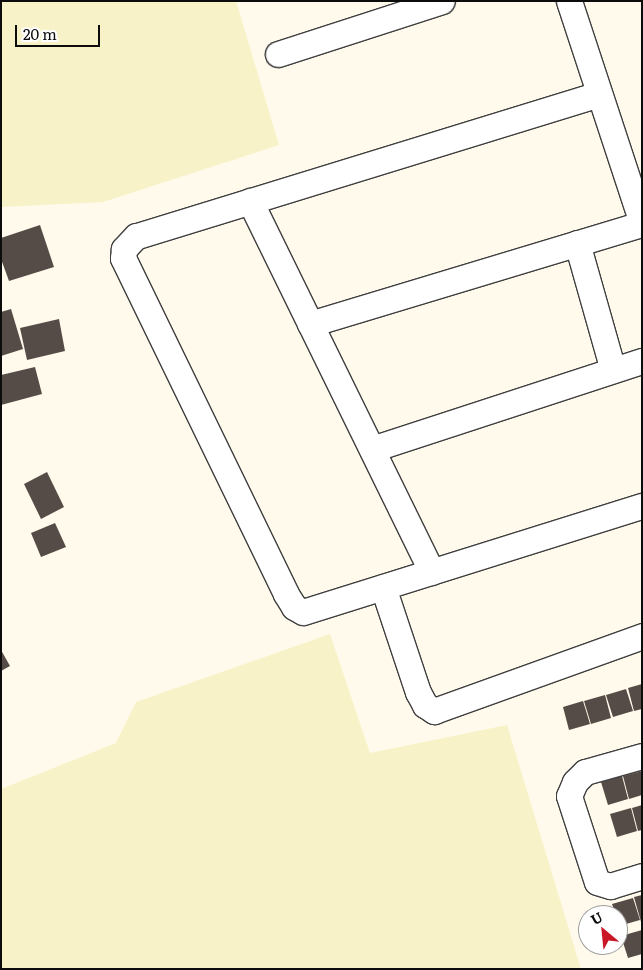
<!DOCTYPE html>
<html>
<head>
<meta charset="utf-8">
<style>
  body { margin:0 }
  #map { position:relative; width:643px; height:970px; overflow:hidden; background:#fffaeb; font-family:Literata,serif }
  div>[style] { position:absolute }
  .farmland>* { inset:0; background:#f8f2c8 }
  .building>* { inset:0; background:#564c47 }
  .roads { filter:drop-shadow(1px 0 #3f3f3f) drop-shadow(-1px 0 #3f3f3f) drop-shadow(0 1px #3f3f3f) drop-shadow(0 -1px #3f3f3f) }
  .minor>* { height:25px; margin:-12.5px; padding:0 12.5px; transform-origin:12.5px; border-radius:12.5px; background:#fff }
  span { translate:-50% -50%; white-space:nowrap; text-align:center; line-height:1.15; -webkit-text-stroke:5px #fff; paint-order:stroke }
  .frame { position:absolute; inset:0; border:2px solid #0c0c0c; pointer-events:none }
  .north { position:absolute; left:578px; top:905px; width:50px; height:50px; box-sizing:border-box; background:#fff; border:1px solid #9e9e9e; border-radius:50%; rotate:332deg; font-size:14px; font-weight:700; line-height:20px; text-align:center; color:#0c0c0c }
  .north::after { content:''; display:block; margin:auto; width:18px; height:22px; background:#c91725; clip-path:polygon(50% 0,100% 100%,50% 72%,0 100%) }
  .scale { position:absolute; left:15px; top:25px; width:85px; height:22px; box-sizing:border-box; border:2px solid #0c0c0c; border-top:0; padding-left:6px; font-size:15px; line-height:18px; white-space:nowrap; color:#0c0c0c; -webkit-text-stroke:4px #fff; paint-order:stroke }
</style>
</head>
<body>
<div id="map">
  <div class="farmland">
    <i style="clip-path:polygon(1px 1px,236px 1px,279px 145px,103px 202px,1px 207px)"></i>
    <i style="clip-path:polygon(330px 634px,370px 753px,507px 725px,581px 969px,1px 969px,1px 789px,116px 743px,136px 702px)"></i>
  </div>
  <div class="building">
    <i style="clip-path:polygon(40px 225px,54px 267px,9px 281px,1px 259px,1px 238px)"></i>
    <i style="clip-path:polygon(11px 309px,23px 349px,1px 356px,1px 312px)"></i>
    <i style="clip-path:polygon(59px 319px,65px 351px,27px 360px,20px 328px)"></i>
    <i style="clip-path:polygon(35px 367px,42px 394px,1px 405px,1px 375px)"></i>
    <i style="clip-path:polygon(47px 472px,64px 507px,41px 519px,24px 484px)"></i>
    <i style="clip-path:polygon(55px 523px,66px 547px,41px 557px,31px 533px)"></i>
    <i style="clip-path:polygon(1px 650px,10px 666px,1px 671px)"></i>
    <i style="clip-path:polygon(642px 684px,642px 709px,634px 711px,628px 688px)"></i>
    <i style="clip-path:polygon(626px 689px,633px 711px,613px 717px,606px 695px)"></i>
    <i style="clip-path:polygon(605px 695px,611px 718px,591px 724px,584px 701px)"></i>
    <i style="clip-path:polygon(583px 701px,590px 724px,569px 730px,563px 707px)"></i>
    <i style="clip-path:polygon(642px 771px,642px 795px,629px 799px,623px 776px)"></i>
    <i style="clip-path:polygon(622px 776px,628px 799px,608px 805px,601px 782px)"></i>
    <i style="clip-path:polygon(642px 805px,642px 830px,638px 831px,632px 808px)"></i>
    <i style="clip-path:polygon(631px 808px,637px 831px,617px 837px,610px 814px)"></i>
    <i style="clip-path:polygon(642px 895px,642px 922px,641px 922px,634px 897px)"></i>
    <i style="clip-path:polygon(633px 898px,640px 920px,619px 926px,618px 915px,616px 915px,612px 904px)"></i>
    <i style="clip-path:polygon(642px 930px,642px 954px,628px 958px,621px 936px)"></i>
  </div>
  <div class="roads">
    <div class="minor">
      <i style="left:569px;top:1px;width:234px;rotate:71.8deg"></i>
      <i style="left:278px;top:54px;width:172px;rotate:-17.9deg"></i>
      <i style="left:599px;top:94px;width:484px;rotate:162.9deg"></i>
      <i style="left:136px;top:236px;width:18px;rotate:133deg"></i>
      <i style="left:124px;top:249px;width:9px;rotate:96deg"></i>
      <i style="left:123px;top:258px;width:373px;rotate:64.1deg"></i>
      <i style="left:286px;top:594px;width:15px;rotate:58deg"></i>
      <i style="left:294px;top:607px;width:10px;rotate:29deg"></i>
      <i style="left:303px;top:612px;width:355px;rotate:-17.4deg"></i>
      <i style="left:250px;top:201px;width:413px;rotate:63.9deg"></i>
      <i style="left:577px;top:243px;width:132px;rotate:74.2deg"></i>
      <i style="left:310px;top:324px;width:347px;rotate:-16.8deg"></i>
      <i style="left:372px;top:449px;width:284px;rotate:-18.1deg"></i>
      <i style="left:383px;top:587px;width:111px;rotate:71.6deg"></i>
      <i style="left:418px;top:692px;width:15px;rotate:62deg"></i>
      <i style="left:425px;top:705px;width:11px;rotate:34deg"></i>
      <i style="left:434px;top:711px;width:221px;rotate:-19.8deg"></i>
      <i style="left:642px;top:756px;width:59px;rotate:164.3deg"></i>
      <i style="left:585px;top:772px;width:14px;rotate:135deg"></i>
      <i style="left:575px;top:782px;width:15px;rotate:113deg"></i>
      <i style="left:569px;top:796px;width:90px;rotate:72deg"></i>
      <i style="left:597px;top:882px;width:14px;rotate:17deg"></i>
      <i style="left:610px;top:886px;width:34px;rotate:-17deg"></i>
    </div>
  </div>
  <div class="frame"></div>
  <div class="north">U</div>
  <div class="scale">20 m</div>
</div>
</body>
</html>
